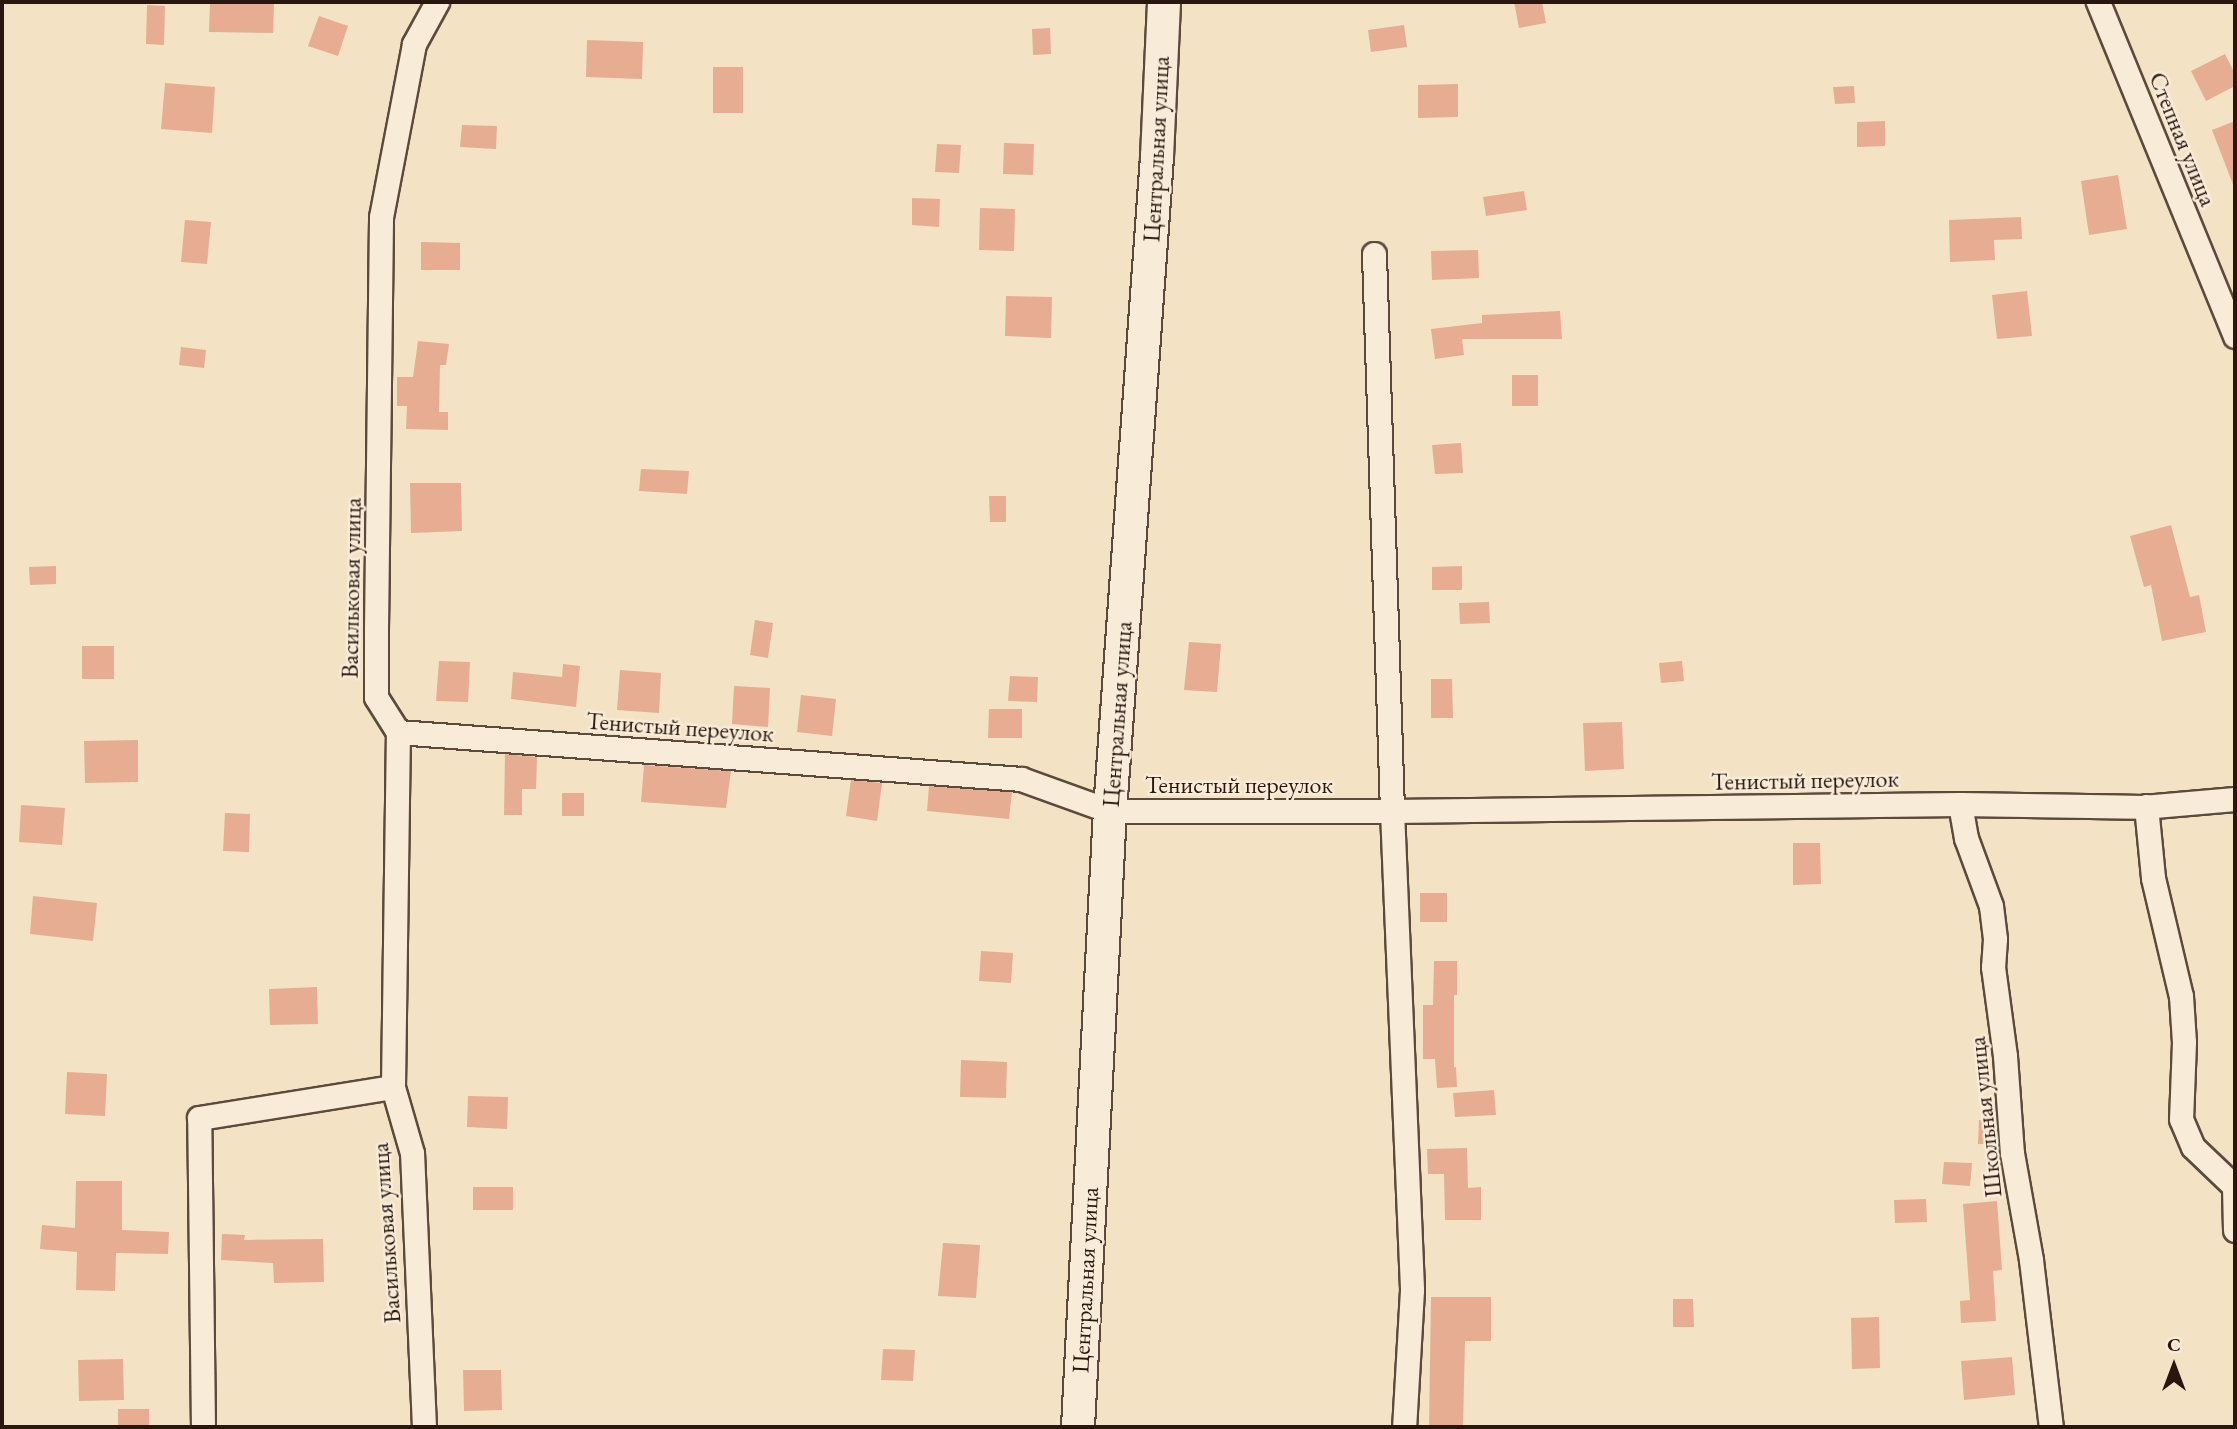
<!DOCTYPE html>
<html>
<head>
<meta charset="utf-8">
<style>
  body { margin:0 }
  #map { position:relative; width:2237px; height:1429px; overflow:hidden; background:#f4e2c5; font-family:"EB Garamond",serif }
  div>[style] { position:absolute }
  .building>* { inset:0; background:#e6ad92 }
  .roads { filter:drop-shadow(2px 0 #5c4a3c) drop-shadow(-2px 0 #5c4a3c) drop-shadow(0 2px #5c4a3c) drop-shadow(0 -2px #5c4a3c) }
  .street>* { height:23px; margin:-11.5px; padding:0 11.5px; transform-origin:11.5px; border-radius:11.5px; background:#f8ecd9 }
  .secondary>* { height:32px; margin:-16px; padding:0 16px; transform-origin:16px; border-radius:16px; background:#f8ecd9 }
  span { translate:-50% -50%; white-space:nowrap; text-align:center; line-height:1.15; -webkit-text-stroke:5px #f8ecd9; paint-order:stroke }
  .street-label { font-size:24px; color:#29170f }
  .frame { position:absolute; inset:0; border:4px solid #29170f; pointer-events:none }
  .north { position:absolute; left:2139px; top:1331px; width:70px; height:70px; -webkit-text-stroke:5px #f8ecd9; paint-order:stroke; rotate:0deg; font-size:19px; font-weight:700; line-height:28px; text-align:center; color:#29170f }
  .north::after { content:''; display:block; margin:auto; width:24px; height:32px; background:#29170f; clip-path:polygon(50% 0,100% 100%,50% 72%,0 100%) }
</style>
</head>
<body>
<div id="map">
  <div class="building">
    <i style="clip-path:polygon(210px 2px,274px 2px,273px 33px,209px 32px)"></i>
    <i style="clip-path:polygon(1514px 2px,1542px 2px,1546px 23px,1519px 28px)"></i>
    <i style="clip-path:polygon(147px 5px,165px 6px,164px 45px,146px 44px)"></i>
    <i style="clip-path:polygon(319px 16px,348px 26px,338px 56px,308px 46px)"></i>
    <i style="clip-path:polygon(1404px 25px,1407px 47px,1371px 52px,1368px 30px)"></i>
    <i style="clip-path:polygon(1050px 28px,1051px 54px,1033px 55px,1032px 29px)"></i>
    <i style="clip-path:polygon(587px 40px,643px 42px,642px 79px,586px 77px)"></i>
    <i style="clip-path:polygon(2225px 54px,2235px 74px,2235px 86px,2206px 101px,2191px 71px)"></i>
    <i style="clip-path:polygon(713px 67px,743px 67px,743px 113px,713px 113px)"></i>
    <i style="clip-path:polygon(165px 83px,215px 87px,212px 133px,161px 129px)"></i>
    <i style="clip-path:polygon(1458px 84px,1458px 117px,1418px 118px,1418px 85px)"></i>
    <i style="clip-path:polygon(1854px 86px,1855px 103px,1835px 104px,1833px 87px)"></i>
    <i style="clip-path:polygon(1885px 121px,1885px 146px,1857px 147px,1857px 122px)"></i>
    <i style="clip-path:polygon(2235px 121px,2235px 187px,2234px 187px,2212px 130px)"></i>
    <i style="clip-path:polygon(462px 125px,497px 126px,496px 149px,460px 147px)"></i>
    <i style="clip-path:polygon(1004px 143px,1034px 144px,1033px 175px,1003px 174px)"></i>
    <i style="clip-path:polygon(937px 144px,961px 145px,959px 173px,935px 172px)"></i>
    <i style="clip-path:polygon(2118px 175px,2127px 229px,2089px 235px,2081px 181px)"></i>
    <i style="clip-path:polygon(1524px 191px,1527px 210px,1486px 216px,1483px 197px)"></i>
    <i style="clip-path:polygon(912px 198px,940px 199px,939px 227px,912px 225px)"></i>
    <i style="clip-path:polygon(980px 208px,1015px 209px,1014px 251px,979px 250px)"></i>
    <i style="clip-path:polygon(2021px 217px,2022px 239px,1994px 240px,1995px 260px,1950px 262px,1949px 220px)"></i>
    <i style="clip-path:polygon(185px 220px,211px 222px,207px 264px,181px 262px)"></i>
    <i style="clip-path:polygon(421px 242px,460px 243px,460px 270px,421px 270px)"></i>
    <i style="clip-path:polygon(1478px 250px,1479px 278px,1432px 280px,1431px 251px)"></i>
    <i style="clip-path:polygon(2027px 291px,2032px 336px,1997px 339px,1992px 295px)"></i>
    <i style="clip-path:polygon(1006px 296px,1052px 297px,1051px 338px,1005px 336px)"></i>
    <i style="clip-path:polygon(1560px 311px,1562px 339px,1462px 339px,1464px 355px,1435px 359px,1431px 329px,1482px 323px,1482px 315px)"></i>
    <i style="clip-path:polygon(418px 341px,449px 344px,446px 365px,440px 365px,439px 412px,448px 412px,448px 430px,406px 429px,407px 406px,397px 406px,397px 377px,413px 377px)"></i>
    <i style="clip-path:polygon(181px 347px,206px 350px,204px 368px,179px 365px)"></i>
    <i style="clip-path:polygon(1512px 375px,1538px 375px,1538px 406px,1512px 406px)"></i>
    <i style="clip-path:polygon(1461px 443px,1463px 473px,1435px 474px,1432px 445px)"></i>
    <i style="clip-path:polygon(641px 469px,689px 471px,687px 494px,639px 491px)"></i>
    <i style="clip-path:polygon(410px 483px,461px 483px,462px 531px,411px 533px)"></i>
    <i style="clip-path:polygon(989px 496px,1006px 496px,1006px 522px,990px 522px)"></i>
    <i style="clip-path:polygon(2171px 525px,2190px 597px,2199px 595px,2206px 632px,2162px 641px,2151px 585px,2144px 587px,2130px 536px)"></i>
    <i style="clip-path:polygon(56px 566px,56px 584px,30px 585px,29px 567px)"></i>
    <i style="clip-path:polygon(1462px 566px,1462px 590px,1432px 590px,1432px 567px)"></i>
    <i style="clip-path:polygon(1489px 602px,1490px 623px,1460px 624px,1459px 603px)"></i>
    <i style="clip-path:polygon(755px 620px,773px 623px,768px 658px,750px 655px)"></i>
    <i style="clip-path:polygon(1189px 642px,1221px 644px,1217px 692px,1184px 690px)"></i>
    <i style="clip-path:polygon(82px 646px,114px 646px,114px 679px,82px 679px)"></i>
    <i style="clip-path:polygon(439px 661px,470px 662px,468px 702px,436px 701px)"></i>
    <i style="clip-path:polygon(1682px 661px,1684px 681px,1661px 683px,1659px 663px)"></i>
    <i style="clip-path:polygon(563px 664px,580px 666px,576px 707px,511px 699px,513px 672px,562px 677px)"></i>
    <i style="clip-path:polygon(620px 670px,661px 673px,659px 713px,617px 710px)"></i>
    <i style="clip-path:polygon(1010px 676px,1038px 677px,1037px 702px,1008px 701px)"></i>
    <i style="clip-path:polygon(1431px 679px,1452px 679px,1453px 718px,1431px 718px)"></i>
    <i style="clip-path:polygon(734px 686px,770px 688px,768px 727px,732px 724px)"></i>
    <i style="clip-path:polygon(801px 695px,836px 699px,832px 736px,797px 732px)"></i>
    <i style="clip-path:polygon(989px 709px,1022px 709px,1022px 738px,988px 738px)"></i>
    <i style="clip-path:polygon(1622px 722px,1624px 769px,1585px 771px,1583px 723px)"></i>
    <i style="clip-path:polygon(138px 740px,138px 782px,85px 783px,84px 741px)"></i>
    <i style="clip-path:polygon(505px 754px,537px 757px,536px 789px,522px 789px,522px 815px,504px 815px)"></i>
    <i style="clip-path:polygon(644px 765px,731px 771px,726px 808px,641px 802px)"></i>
    <i style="clip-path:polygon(851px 780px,882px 783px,877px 821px,846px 816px)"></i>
    <i style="clip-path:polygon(929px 786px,1012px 792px,1009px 819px,927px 811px)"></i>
    <i style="clip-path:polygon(562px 793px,584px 793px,584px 816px,562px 816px)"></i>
    <i style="clip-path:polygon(21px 805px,65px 808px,62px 845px,19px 842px)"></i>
    <i style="clip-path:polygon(225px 813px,250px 814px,249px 852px,223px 851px)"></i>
    <i style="clip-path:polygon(1793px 843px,1820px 843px,1821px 884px,1793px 885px)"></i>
    <i style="clip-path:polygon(1420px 893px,1447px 893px,1447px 922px,1420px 922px)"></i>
    <i style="clip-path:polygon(33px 896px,97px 903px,93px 941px,30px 934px)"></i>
    <i style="clip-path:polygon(981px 951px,1013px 953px,1011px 983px,979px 981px)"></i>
    <i style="clip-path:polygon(1434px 961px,1457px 961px,1457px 995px,1454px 995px,1454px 1067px,1456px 1067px,1457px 1087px,1437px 1088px,1435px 1059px,1423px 1059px,1423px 1005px,1433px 1005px)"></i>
    <i style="clip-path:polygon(317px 987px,318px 1024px,270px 1025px,269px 989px)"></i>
    <i style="clip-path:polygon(961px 1060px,1007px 1062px,1006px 1098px,960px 1097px)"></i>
    <i style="clip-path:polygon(67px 1072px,107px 1074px,105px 1116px,65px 1114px)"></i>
    <i style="clip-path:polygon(1494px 1090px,1496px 1115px,1455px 1117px,1453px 1093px)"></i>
    <i style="clip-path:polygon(468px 1096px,508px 1097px,507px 1129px,467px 1127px)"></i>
    <i style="clip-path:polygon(1979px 1120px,1996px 1120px,1997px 1144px,1978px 1144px)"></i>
    <i style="clip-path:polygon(1467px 1148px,1468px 1188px,1481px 1187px,1481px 1220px,1445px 1220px,1444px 1174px,1428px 1174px,1427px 1149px)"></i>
    <i style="clip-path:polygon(1944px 1162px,1972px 1163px,1970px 1186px,1942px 1184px)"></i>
    <i style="clip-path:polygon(76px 1181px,122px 1181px,122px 1230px,169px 1232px,168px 1254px,116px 1253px,115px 1291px,76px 1290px,77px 1252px,40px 1249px,42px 1225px,75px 1228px)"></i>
    <i style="clip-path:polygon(473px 1187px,513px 1187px,513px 1210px,473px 1210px)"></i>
    <i style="clip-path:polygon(1926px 1199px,1927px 1222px,1895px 1223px,1894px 1200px)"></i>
    <i style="clip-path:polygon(1997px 1201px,2002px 1270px,1993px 1271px,1996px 1321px,1961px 1323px,1960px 1301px,1970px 1300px,1963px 1204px)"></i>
    <i style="clip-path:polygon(222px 1234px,245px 1235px,244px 1240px,323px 1239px,324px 1282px,274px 1283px,273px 1263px,221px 1260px)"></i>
    <i style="clip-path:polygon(943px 1243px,980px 1245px,976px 1298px,938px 1296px)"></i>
    <i style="clip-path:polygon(1431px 1297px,1491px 1297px,1491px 1341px,1465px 1341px,1463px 1427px,1429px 1427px)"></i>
    <i style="clip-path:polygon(1673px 1299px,1693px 1299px,1694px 1327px,1673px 1327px)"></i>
    <i style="clip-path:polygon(1879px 1317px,1880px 1368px,1852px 1369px,1851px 1318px)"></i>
    <i style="clip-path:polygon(883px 1349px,915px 1350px,913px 1381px,881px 1380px)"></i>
    <i style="clip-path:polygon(2012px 1357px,2015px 1395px,1964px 1400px,1961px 1361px)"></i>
    <i style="clip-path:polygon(123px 1359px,124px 1400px,79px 1401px,78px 1360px)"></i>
    <i style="clip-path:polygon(463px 1370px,501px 1370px,502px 1410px,464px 1411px)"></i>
    <i style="clip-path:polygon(118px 1409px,149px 1409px,149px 1427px,118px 1427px)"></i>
  </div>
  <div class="roads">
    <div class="street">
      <i style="left:2098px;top:2px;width:361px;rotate:67.7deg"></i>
      <i style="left:1374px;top:254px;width:557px;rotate:88.15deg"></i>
      <i style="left:1392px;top:811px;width:479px;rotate:87.6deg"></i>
      <i style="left:1412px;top:1290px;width:137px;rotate:93.3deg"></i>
      <i style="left:398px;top:732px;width:625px;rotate:4.31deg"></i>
      <i style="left:1021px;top:779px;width:95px;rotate:19.8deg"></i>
      <i style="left:1110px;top:811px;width:282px"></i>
      <i style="left:1392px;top:811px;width:568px;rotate:-0.71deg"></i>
      <i style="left:1960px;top:804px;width:183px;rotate:0.9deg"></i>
      <i style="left:2143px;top:807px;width:92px;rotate:-5deg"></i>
      <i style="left:1960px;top:804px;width:35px;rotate:80deg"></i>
      <i style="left:1966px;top:838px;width:72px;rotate:69.8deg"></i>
      <i style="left:1991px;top:906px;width:33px;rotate:83deg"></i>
      <i style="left:1995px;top:939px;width:28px;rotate:94deg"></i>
      <i style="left:1993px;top:967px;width:90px;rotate:82.3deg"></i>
      <i style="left:2005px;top:1056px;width:97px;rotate:85.9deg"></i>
      <i style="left:2012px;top:1153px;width:109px;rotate:79.9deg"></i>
      <i style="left:2031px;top:1260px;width:168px;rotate:83.2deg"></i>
      <i style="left:2146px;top:806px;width:72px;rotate:84.4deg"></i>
      <i style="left:2153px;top:878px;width:121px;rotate:76.7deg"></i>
      <i style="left:2181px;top:996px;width:46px;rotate:86.3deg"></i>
      <i style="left:2184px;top:1042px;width:77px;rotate:92.2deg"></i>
      <i style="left:2181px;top:1119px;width:30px;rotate:67deg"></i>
      <i style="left:2193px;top:1147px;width:57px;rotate:43.6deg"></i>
      <i style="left:2234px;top:1186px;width:44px;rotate:88.7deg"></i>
      <i style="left:203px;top:1427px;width:309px;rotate:-90.7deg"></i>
      <i style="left:199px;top:1118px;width:196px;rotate:-9.1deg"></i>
      <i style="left:424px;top:1427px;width:274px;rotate:-92.5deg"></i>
      <i style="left:412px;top:1153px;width:69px;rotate:-106.1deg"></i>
      <i style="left:393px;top:1087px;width:355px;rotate:-89.2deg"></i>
      <i style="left:398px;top:732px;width:41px;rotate:-122.2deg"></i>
      <i style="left:376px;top:697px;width:68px;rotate:-90deg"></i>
      <i style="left:376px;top:629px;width:412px;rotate:-89.3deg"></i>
      <i style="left:381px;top:217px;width:176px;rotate:-79.2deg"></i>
      <i style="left:414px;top:44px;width:48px;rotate:-61.3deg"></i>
    </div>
    <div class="secondary">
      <i style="left:1078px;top:1427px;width:617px;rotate:-87.03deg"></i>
      <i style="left:1110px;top:811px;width:656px;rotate:-85.89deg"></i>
      <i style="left:1157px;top:157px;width:155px;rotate:-87.4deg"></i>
    </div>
  </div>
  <div class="street-label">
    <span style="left:2183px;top:139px;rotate:68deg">Степная улица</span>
    <span style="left:1156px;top:149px;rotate:-87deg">Центральная улица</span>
    <span style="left:351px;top:588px;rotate:-89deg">Васильковая улица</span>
    <span style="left:1117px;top:714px;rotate:-86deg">Центральная улица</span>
    <span style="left:680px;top:727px;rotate:4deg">Тенистый переулок</span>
    <span style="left:1805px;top:780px;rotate:-1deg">Тенистый переулок</span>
    <span style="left:1239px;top:785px">Тенистый переулок</span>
    <span style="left:1985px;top:1117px;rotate:-96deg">Школьная улица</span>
    <span style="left:386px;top:1233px;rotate:-94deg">Васильковая улица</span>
    <span style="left:1085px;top:1280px;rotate:-87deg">Центральная улица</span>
  </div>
  <div class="frame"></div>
  <div class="north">С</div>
</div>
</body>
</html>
